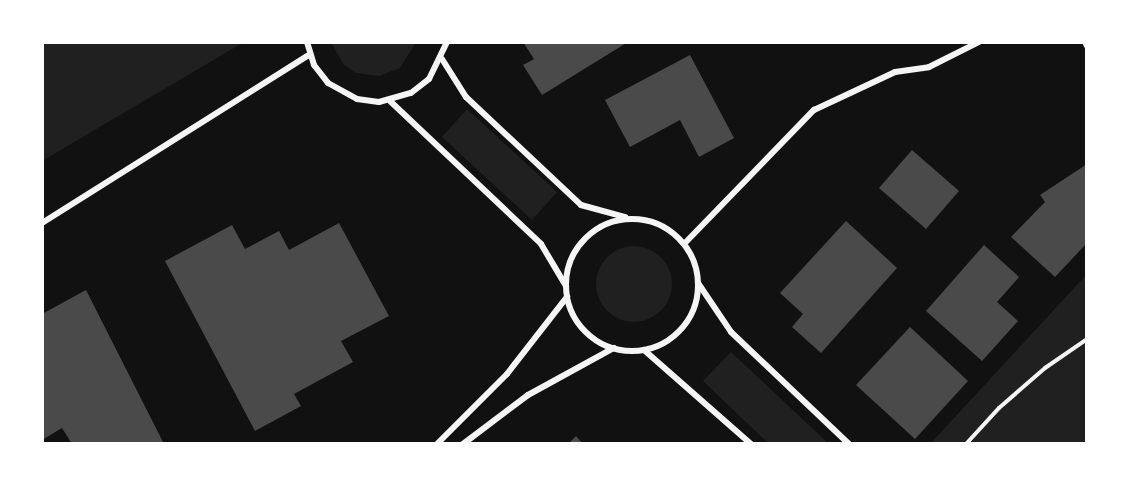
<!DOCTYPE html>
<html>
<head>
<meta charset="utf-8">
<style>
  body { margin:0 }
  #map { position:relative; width:1129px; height:486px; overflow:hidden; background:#111; font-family:"Roboto Condensed",sans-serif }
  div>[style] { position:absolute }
  .green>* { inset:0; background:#202020 }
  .round { border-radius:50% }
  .building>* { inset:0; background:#4a4a4a }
  .path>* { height:4px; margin:-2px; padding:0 2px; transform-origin:2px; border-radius:2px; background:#f5f5f5 }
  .minor>* { height:6px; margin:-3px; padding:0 3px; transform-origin:3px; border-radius:3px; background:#f5f5f5 }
  .minor>.ring { margin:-3px; padding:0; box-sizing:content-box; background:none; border:6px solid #f5f5f5; border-radius:50% }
  span { translate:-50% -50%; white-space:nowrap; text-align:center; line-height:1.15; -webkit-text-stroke:4.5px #fff; paint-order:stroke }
  .frame { position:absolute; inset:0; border:44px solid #fff; pointer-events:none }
</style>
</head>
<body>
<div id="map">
  <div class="green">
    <i style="clip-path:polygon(42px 42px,244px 42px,42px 161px)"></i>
    <i style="clip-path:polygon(331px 42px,416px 42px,400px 68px,379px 76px,356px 73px,344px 65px)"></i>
    <i style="clip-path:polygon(467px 109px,557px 192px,532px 220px,442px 137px)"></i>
    <i class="round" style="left:596px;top:246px;width:76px;height:76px"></i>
    <i style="clip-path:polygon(1087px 274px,1087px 444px,930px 444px)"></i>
    <i style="clip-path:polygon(731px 352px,829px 444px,769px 444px,703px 381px)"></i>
  </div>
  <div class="building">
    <i style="clip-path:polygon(523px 42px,628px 42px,542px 95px,523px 65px,534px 59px)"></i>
    <i style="clip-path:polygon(690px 55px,734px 138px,699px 157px,680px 120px,630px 147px,605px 100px)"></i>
    <i style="clip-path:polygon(912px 150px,959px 191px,926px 229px,879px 188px)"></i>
    <i style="clip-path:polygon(1087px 164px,1087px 243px,1055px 277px,1011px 237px,1045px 202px,1040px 195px)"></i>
    <i style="clip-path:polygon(846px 221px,897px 268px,821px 353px,792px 327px,803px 314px,780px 293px)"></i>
    <i style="clip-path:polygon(339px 223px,389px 316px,341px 341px,353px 362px,294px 394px,301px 406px,255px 431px,165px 261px,232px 225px,245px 249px,279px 231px,289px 250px)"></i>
    <i style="clip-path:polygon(984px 245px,1019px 277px,997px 302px,1018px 321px,982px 361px,926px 311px)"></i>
    <i style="clip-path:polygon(86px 290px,164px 444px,72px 444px,62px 428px,42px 440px,42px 314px)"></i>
    <i style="clip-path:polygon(910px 327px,968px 381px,915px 439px,856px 385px)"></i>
    <i style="clip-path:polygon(576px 436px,583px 444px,568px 444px)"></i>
  </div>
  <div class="path">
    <i style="left:966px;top:444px;width:49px;rotate:-47.5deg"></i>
    <i style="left:999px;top:408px;width:61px;rotate:-41deg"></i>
    <i style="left:1045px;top:368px;width:51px;rotate:-34.6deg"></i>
  </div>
  <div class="minor">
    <i style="left:307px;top:42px;width:24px;rotate:73deg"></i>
    <i style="left:314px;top:65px;width:23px;rotate:52deg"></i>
    <i style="left:328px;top:83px;width:33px;rotate:29deg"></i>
    <i style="left:357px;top:99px;width:22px;rotate:8deg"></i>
    <i style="left:379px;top:102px;width:33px;rotate:-16deg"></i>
    <i style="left:411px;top:93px;width:23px;rotate:-38deg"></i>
    <i style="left:429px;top:79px;width:41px;rotate:-64.1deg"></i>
    <i style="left:1085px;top:42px;width:4px;rotate:63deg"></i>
    <i style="left:442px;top:59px;width:45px;rotate:57.7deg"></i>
    <i style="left:466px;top:97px;width:158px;rotate:43.2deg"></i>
    <i style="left:581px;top:205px;width:46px;rotate:15.3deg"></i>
    <i style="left:390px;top:101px;width:208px;rotate:43.4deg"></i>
    <i style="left:541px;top:244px;width:49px;rotate:59.2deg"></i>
    <i class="ring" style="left:566px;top:219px;width:126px;height:126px"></i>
    <i style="left:42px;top:223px;width:315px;rotate:-32.2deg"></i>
    <i style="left:684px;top:244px;width:187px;rotate:-45.9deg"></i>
    <i style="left:814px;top:110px;width:89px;rotate:-25.1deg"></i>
    <i style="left:895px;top:72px;width:34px;rotate:-8deg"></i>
    <i style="left:929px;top:67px;width:56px;rotate:-26.6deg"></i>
    <i style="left:698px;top:283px;width:59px;rotate:56deg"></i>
    <i style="left:731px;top:332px;width:163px;rotate:43.5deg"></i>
    <i style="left:644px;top:350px;width:142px;rotate:41.3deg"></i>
    <i style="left:437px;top:444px;width:99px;rotate:-45deg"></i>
    <i style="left:507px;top:374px;width:98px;rotate:-52.1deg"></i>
    <i style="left:463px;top:444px;width:81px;rotate:-37deg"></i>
    <i style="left:528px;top:395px;width:98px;rotate:-28.7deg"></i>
  </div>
  <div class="frame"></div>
</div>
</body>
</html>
